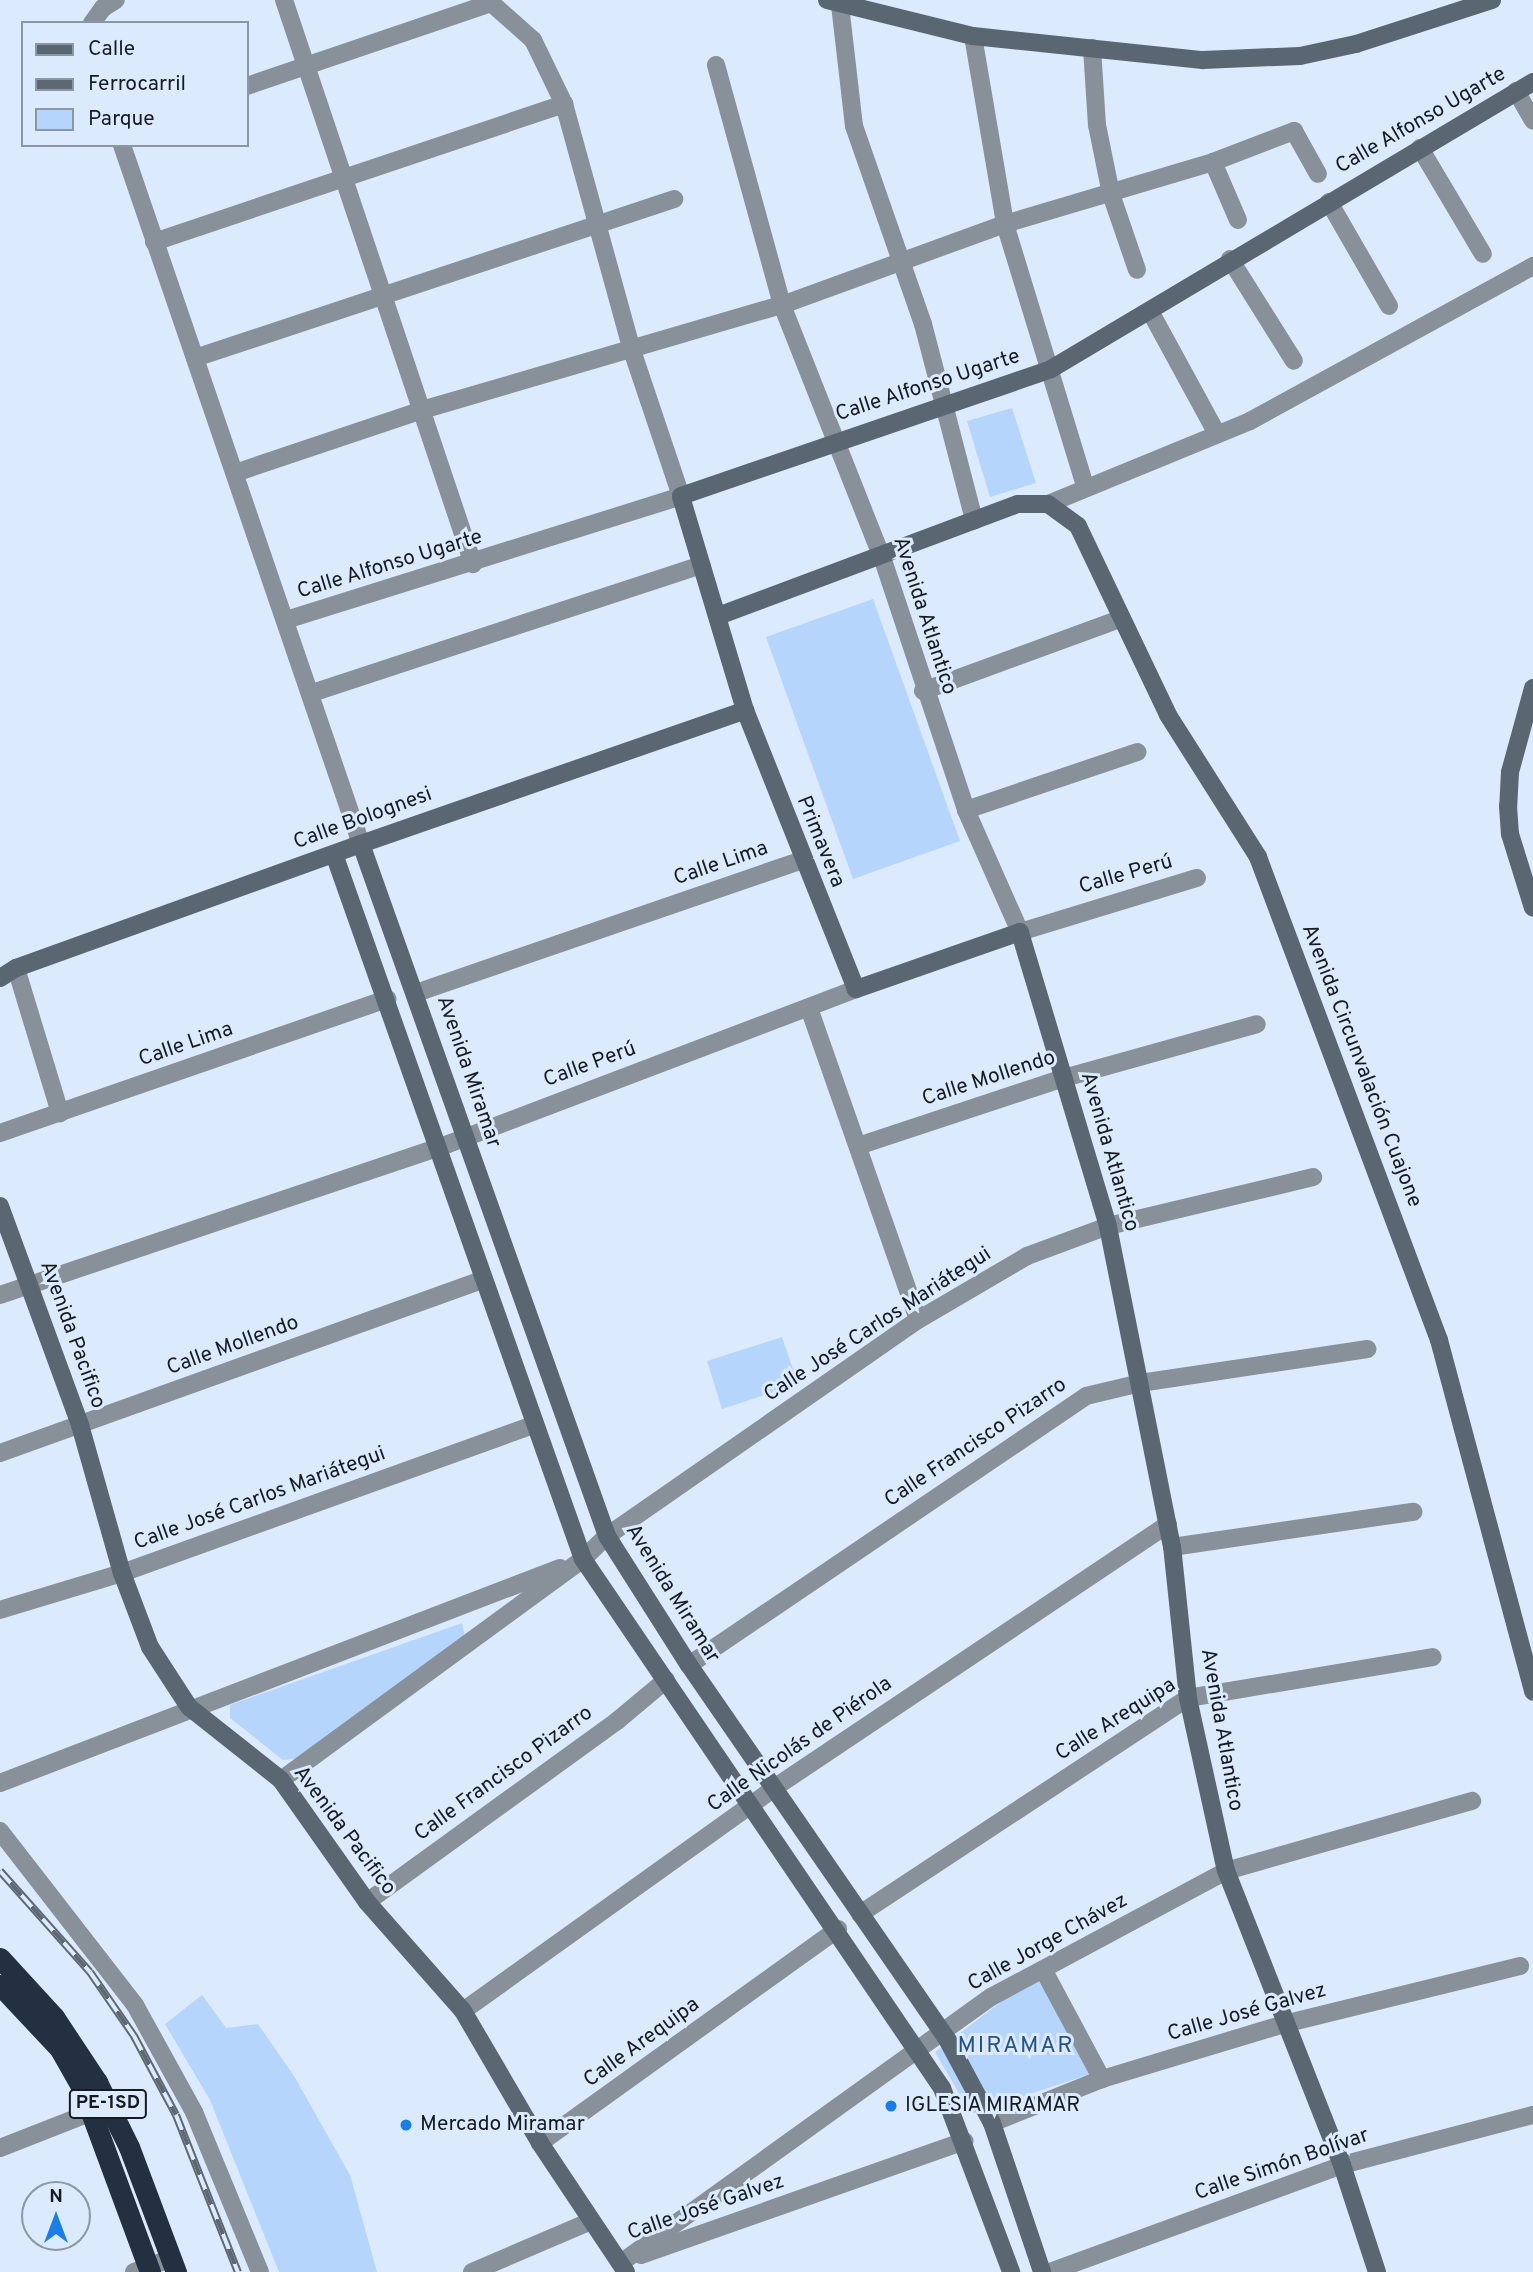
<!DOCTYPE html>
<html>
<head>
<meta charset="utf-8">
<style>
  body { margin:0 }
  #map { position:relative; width:1533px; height:2272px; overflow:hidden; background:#dbeafc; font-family:Overpass,sans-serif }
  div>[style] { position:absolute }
  .green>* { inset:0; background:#b6d5fc }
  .street>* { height:18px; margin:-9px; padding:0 9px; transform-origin:9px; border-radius:9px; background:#889099 }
  .secondary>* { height:18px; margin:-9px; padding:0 9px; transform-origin:9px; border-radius:9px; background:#5b6673 }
  .highway>* { height:21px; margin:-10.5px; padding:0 10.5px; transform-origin:10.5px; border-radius:10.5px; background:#223041 }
  .rail>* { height:8px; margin-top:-4px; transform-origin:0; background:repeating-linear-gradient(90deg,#dbeafc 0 16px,#5e6873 0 32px); box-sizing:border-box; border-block:2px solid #5e6873 }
  .dots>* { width:19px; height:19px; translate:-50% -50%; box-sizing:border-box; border:4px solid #dbeafc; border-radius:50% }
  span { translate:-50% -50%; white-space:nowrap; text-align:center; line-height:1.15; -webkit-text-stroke:6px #dbeafc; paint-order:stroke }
  .shield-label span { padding:2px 5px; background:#dbeafc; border:2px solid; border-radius:5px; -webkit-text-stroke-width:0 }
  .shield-label { font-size:19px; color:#141b23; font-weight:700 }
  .street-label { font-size:21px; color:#141b23 }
  .poi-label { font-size:21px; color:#141b23 }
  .left { translate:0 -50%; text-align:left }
  .neighbourhood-label { font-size:23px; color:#275488; letter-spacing:2px }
  .legend { position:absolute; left:21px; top:21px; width:228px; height:126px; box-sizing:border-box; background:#dbeafc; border:2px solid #8b97a5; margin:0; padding:9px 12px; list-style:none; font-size:21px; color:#141b23 }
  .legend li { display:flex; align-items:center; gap:14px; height:35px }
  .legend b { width:35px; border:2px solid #8b97a5 }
  .north { position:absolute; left:21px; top:2181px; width:70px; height:70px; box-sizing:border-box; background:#dbeafc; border:2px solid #8b97a5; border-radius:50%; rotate:0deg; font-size:19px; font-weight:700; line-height:28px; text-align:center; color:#141b23 }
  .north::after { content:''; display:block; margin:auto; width:24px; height:32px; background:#197ee7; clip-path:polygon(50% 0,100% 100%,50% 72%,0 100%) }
</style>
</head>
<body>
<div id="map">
  <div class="green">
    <i style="clip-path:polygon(1012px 408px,1036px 483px,990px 497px,967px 421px)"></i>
    <i style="clip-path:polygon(873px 599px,960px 841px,853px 879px,766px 637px)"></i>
    <i style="clip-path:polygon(782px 1337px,798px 1384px,722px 1409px,707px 1361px)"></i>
    <i style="clip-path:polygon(462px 1623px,465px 1637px,300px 1758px,283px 1760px,230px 1718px,230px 1705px)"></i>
    <i style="clip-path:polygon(1031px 1979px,1041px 1979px,1090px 2074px,971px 2114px,935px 2052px)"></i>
    <i style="clip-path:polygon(202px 1995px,226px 2028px,258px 2024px,294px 2076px,350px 2175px,377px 2272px,279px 2272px,210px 2100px,165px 2024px)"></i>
  </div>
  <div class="street">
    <i style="left:284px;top:0;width:595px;rotate:71.47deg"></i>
    <i style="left:840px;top:5px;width:122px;rotate:83.4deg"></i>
    <i style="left:854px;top:126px;width:210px;rotate:70.8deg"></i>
    <i style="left:923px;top:324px;width:203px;rotate:75.4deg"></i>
    <i style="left:92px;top:23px;width:19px;rotate:-54deg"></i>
    <i style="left:103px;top:8px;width:15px;rotate:-32deg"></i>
    <i style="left:973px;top:36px;width:191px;rotate:80.3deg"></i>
    <i style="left:1005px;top:224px;width:273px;rotate:73deg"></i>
    <i style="left:1092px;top:48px;width:77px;rotate:86.3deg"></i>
    <i style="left:1097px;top:125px;width:70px;rotate:78.5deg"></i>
    <i style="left:1111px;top:194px;width:80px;rotate:71.1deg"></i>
    <i style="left:716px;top:65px;width:249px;rotate:74.6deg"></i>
    <i style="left:782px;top:305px;width:271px;rotate:68.4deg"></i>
    <i style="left:882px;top:557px;width:267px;rotate:71.6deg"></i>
    <i style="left:966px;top:810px;width:133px;rotate:66.1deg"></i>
    <i style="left:1020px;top:932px;width:185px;rotate:-17deg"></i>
    <i style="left:247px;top:86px;width:258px;rotate:-18.8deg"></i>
    <i style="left:1516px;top:91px;width:34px;rotate:60deg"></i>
    <i style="left:122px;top:145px;width:739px;rotate:71.12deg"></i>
    <i style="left:1420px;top:148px;width:123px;rotate:59.3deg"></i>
    <i style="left:1213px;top:162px;width:63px;rotate:66.7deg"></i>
    <i style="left:1329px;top:202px;width:120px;rotate:60deg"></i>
    <i style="left:154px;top:242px;width:433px;rotate:-18.6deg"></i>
    <i style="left:1230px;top:259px;width:120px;rotate:57.9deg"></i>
    <i style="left:1150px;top:311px;width:140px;rotate:61.4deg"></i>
    <i style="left:195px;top:358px;width:505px;rotate:-18.36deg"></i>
    <i style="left:235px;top:473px;width:197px;rotate:-18.6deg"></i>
    <i style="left:422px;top:410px;width:375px;rotate:-16.3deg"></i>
    <i style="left:782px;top:305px;width:237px;rotate:-20deg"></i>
    <i style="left:1005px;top:224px;width:217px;rotate:-16.6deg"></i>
    <i style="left:1213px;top:162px;width:87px;rotate:-20.9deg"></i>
    <i style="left:1294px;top:131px;width:49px;rotate:60.8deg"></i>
    <i style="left:1048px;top:504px;width:218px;rotate:-22.3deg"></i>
    <i style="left:1250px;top:421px;width:323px;rotate:-28.7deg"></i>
    <i style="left:286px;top:620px;width:414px;rotate:-17.4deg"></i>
    <i style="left:681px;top:496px;width:157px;rotate:-108.6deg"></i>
    <i style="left:631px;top:347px;width:252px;rotate:-105.4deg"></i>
    <i style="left:564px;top:104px;width:71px;rotate:-115.8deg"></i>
    <i style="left:533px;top:40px;width:60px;rotate:-138.4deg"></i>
    <i style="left:923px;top:691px;width:210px;rotate:-20.1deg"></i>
    <i style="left:312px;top:693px;width:410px;rotate:-18.2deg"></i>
    <i style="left:966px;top:810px;width:181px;rotate:-18.7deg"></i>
    <i style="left:16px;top:968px;width:152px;rotate:73.1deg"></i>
    <i style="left:416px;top:993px;width:408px;rotate:-19deg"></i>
    <i style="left:809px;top:1008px;width:330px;rotate:70.7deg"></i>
    <i style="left:0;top:1133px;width:410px;rotate:-19.1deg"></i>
    <i style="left:858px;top:1146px;width:217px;rotate:-18.3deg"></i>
    <i style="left:1064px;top:1078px;width:200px;rotate:-15.6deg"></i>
    <i style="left:0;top:1295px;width:459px;rotate:-18.6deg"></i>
    <i style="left:435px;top:1149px;width:450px;rotate:-20.8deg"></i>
    <i style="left:0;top:1453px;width:512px;rotate:-19.74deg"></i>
    <i style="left:1172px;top:1547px;width:244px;rotate:-8.3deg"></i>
    <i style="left:0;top:1610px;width:127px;rotate:-16.9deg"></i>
    <i style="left:122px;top:1573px;width:437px;rotate:-19.8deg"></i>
    <i style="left:689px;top:1665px;width:480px;rotate:-34.1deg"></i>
    <i style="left:1086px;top:1396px;width:56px;rotate:-13.5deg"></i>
    <i style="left:1140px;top:1383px;width:230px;rotate:-8.5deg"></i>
    <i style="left:281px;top:1780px;width:374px;rotate:-36.2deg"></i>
    <i style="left:583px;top:1559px;width:33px;rotate:-44deg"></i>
    <i style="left:607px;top:1536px;width:379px;rotate:-34.8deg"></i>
    <i style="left:918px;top:1320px;width:126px;rotate:-30.4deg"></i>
    <i style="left:1027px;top:1256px;width:86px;rotate:-20.3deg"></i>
    <i style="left:1108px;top:1226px;width:211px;rotate:-13.4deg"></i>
    <i style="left:0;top:1783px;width:600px;rotate:-21deg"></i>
    <i style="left:0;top:1831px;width:220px;rotate:52.2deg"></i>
    <i style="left:135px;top:2005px;width:122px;rotate:61.1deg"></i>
    <i style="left:194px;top:2112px;width:173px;rotate:67.6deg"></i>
    <i style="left:367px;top:1902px;width:309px;rotate:-35.9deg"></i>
    <i style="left:617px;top:1721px;width:64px;rotate:-39.9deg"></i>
    <i style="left:860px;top:1914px;width:393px;rotate:-33.4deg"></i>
    <i style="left:1188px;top:1698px;width:248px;rotate:-9.5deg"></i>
    <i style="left:1044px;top:1971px;width:123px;rotate:61.8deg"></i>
    <i style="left:463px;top:2011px;width:383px;rotate:-35.6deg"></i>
    <i style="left:774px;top:1788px;width:474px;rotate:-33.8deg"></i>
    <i style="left:992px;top:2123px;width:118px;rotate:-21.8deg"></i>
    <i style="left:1102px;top:2079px;width:194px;rotate:-16.8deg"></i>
    <i style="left:1288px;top:2023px;width:239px;rotate:-13.8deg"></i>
    <i style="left:540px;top:2143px;width:367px;rotate:-35.7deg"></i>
    <i style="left:0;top:2148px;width:110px;rotate:-21.4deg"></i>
    <i style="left:641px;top:2255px;width:343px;rotate:-19.4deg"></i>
    <i style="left:622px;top:2262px;width:454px;rotate:-35.7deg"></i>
    <i style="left:991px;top:1997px;width:267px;rotate:-28.2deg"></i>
    <i style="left:1226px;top:1871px;width:256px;rotate:-15.9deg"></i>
    <i style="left:134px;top:2272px;width:29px;rotate:-20deg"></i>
    <i style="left:472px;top:2272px;width:129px;rotate:-23.2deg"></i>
    <i style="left:1050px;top:2272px;width:311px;rotate:-20.1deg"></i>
    <i style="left:1342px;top:2165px;width:197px;rotate:-14.7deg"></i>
  </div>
  <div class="secondary">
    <i style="left:827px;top:0;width:150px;rotate:13.9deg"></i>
    <i style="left:973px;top:36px;width:231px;rotate:6deg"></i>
    <i style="left:1203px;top:60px;width:97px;rotate:-2.4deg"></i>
    <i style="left:1300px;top:56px;width:57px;rotate:-12.1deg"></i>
    <i style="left:1356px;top:44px;width:143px;rotate:-17.9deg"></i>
    <i style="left:718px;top:616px;width:320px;rotate:-20.5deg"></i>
    <i style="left:1018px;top:504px;width:30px"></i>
    <i style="left:1048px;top:504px;width:37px;rotate:36deg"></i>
    <i style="left:1078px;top:526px;width:209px;rotate:64.5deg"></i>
    <i style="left:1168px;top:715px;width:168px;rotate:57.6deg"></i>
    <i style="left:1258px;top:857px;width:516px;rotate:69.46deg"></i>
    <i style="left:1439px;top:1340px;width:364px;rotate:75deg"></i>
    <i style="left:1533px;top:688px;width:87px;rotate:105.3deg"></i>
    <i style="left:1510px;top:772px;width:34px;rotate:93deg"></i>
    <i style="left:1508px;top:806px;width:28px;rotate:86deg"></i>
    <i style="left:1510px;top:834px;width:77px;rotate:72.7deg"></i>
    <i style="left:361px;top:844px;width:734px;rotate:70.43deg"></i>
    <i style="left:607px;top:1536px;width:153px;rotate:57.6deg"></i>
    <i style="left:689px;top:1665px;width:457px;rotate:55.4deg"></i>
    <i style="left:948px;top:2041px;width:93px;rotate:61.8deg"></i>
    <i style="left:992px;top:2123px;width:157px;rotate:71.4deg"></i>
    <i style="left:334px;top:854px;width:748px;rotate:70.55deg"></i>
    <i style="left:583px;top:1559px;width:639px;rotate:55.84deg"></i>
    <i style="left:942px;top:2088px;width:197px;rotate:69.4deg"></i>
    <i style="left:0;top:978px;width:19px;rotate:-32deg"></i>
    <i style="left:16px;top:968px;width:367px;rotate:-19.8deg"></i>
    <i style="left:361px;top:844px;width:407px;rotate:-19.2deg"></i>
    <i style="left:0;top:1206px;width:233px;rotate:69.9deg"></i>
    <i style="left:80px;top:1425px;width:154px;rotate:74.2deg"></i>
    <i style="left:122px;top:1573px;width:79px;rotate:69.3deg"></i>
    <i style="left:150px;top:1647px;width:72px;rotate:57deg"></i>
    <i style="left:189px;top:1707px;width:117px;rotate:38.4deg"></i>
    <i style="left:281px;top:1780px;width:149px;rotate:54.8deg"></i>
    <i style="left:367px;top:1902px;width:145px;rotate:48.6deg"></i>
    <i style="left:463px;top:2011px;width:153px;rotate:59.7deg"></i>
    <i style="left:540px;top:2143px;width:155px;rotate:56.3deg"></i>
    <i style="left:1377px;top:2272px;width:113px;rotate:-108.1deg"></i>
    <i style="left:1342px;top:2165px;width:316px;rotate:-111.5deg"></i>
    <i style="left:1226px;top:1871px;width:177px;rotate:-102.4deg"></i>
    <i style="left:1188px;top:1698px;width:152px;rotate:-96deg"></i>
    <i style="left:1172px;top:1547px;width:327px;rotate:-101.3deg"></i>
    <i style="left:1108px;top:1226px;width:307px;rotate:-106.7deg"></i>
    <i style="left:1020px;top:932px;width:174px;rotate:160.8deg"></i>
    <i style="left:856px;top:989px;width:300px;rotate:-111.7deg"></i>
    <i style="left:745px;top:710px;width:223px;rotate:-106.7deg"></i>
    <i style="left:681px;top:496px;width:391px;rotate:-18.9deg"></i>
    <i style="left:1051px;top:369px;width:561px;rotate:-30.77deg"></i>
  </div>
  <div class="highway">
    <i style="left:0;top:1958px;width:80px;rotate:47.5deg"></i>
    <i style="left:54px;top:2017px;width:78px;rotate:56.5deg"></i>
    <i style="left:97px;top:2082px;width:72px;rotate:63.8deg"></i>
    <i style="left:129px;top:2147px;width:134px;rotate:69.4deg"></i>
    <i style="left:0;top:1985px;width:88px;rotate:46.8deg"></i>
    <i style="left:60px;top:2049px;width:45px;rotate:60.6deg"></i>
    <i style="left:82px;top:2088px;width:196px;rotate:69.7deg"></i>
  </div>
  <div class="rail">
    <i style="left:0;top:1871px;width:135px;rotate:48.3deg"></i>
    <i style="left:90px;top:1972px;width:78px;rotate:55.5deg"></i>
    <i style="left:134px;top:2036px;width:89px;rotate:62deg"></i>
    <i style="left:176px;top:2115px;width:169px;rotate:68.5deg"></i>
  </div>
  <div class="dots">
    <i style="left:891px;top:2106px;background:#197ee7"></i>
    <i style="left:406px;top:2125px;background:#197ee7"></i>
  </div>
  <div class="shield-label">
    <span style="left:108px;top:2104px">PE-1SD</span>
  </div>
  <div class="street-label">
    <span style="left:1421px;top:121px;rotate:-30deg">Calle Alfonso Ugarte</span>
    <span style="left:928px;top:386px;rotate:-18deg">Calle Alfonso Ugarte</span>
    <span style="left:390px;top:565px;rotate:-17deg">Calle Alfonso Ugarte</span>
    <span style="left:924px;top:616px;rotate:72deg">Avenida Atlantico</span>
    <span style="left:363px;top:819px;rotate:-20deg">Calle Bolognesi</span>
    <span style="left:820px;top:842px;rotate:68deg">Primavera</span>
    <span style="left:721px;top:864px;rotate:-19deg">Calle Lima</span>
    <span style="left:1126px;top:875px;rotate:-16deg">Calle Perú</span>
    <span style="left:186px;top:1045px;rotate:-19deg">Calle Lima</span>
    <span style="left:590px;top:1065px;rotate:-20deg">Calle Perú</span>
    <span style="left:1361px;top:1066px;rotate:69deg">Avenida Circunvalación Cuajone</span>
    <span style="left:468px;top:1072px;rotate:71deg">Avenida Miramar</span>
    <span style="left:989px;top:1079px;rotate:-18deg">Calle Mollendo</span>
    <span style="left:1109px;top:1152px;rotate:74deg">Avenida Atlantico</span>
    <span style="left:878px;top:1325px;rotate:-33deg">Calle José Carlos Mariátegui</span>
    <span style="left:72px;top:1335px;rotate:70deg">Avenida Pacifico</span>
    <span style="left:233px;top:1346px;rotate:-20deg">Calle Mollendo</span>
    <span style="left:976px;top:1443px;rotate:-34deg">Calle Francisco Pizarro</span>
    <span style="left:260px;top:1499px;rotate:-20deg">Calle José Carlos Mariátegui</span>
    <span style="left:672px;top:1594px;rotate:58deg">Avenida Miramar</span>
    <span style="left:1116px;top:1720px;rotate:-32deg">Calle Arequipa</span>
    <span style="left:1221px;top:1730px;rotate:80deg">Avenida Atlantico</span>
    <span style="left:800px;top:1745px;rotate:-35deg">Calle Nicolás de Piérola</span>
    <span style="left:504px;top:1774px;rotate:-36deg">Calle Francisco Pizarro</span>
    <span style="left:344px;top:1831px;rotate:53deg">Avenida Pacifico</span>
    <span style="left:1048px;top:1943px;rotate:-29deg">Calle Jorge Chávez</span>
    <span style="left:1247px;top:2013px;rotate:-16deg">Calle José Galvez</span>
    <span style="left:642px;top:2043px;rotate:-36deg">Calle Arequipa</span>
    <span style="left:1282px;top:2165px;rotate:-19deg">Calle Simón Bolívar</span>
    <span style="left:706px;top:2208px;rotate:-19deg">Calle José Galvez</span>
  </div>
  <div class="poi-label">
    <span class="left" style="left:905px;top:2106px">IGLESIA MIRAMAR</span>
    <span class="left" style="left:420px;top:2125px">Mercado Miramar</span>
  </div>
  <div class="neighbourhood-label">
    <span style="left:1016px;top:2047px">MIRAMAR</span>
  </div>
  <ul class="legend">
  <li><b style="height:9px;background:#5b6673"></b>Calle</li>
  <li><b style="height:9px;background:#5e6873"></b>Ferrocarril</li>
  <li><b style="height:19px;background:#b6d5fc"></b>Parque</li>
  </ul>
  <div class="north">N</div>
</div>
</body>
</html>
